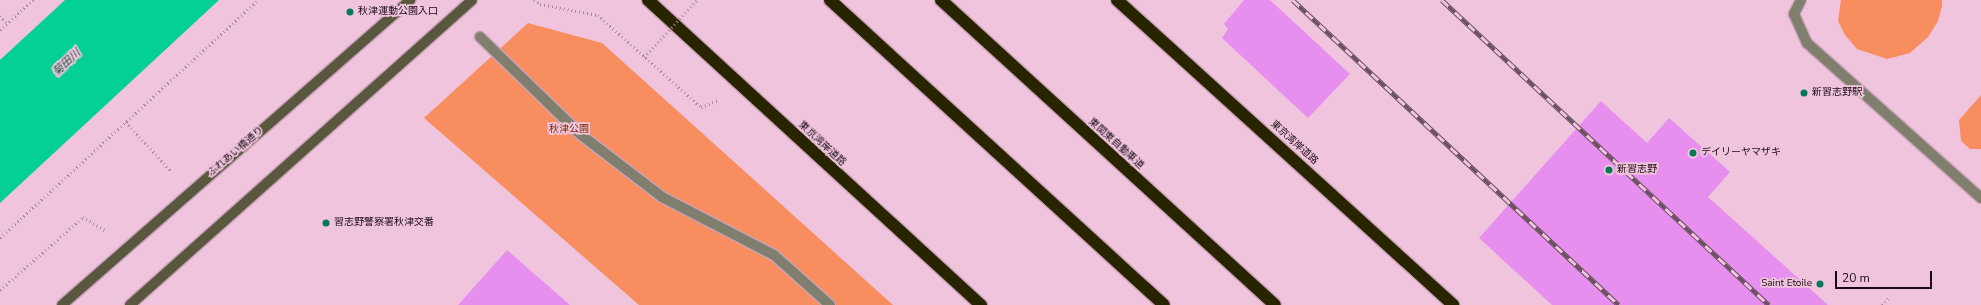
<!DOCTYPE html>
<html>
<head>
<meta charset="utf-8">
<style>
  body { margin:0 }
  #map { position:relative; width:1981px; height:305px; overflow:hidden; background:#efc4dc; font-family:"Nunito Sans","Noto Sans JP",sans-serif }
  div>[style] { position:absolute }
  .green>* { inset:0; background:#f88e60 }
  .water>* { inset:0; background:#05d094 }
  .building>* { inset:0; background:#e78fef }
  .path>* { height:2.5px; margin-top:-1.25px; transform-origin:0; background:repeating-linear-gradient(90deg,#aa889b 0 1px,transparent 0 4px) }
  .roads { filter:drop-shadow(1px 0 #c9a3b8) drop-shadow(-1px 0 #c9a3b8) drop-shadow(0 1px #c9a3b8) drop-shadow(0 -1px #c9a3b8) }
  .lane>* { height:10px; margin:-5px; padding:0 5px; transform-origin:5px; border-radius:5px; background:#807f6d }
  .secondary>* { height:10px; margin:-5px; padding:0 5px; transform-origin:5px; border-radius:5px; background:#59573e }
  .highway>* { height:12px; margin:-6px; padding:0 6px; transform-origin:6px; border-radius:6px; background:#282400 }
  .rail>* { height:4.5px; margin-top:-2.25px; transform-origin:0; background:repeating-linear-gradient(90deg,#efc4dc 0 9px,#68505e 0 18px); box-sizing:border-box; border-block:1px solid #68505e }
  .path-bridge>* { height:2.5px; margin-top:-1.25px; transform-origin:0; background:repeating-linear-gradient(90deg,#aa889b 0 1px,transparent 0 4px) }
  .dots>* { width:11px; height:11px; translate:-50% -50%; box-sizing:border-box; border:2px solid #efc4dc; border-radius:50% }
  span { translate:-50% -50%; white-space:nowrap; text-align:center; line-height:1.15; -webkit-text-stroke:3.5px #efc4dc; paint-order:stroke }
  .poi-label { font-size:10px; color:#1a0c14 }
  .left { translate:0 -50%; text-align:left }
  .right { translate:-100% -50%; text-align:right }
  .park-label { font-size:10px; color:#782d02 }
  .street-label { font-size:10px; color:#1a0c14 }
  .water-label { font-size:11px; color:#1a5a42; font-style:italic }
  .scale { position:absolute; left:1835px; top:271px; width:97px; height:18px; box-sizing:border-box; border:2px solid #1a0c14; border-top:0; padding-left:5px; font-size:12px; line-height:14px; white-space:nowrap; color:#1a0c14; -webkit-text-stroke:3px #efc4dc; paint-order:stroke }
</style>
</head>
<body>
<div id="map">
  <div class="green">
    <i style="clip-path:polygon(1841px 0,1942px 0,1942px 6px,1938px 21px,1928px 37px,1910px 53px,1887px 59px,1857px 49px,1845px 35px,1838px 21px)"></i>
    <i style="clip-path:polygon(528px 23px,602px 43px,893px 305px,639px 305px,424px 118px)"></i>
    <i style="clip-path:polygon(1981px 95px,1981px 149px,1970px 149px,1961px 141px,1959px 120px)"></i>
  </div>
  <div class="water">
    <i style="clip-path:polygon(65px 0,219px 0,0 203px,0 60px)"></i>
  </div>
  <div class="building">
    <i style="clip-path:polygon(1244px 0,1270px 0,1350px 74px,1308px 118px,1222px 38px,1228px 29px,1224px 24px)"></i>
    <i style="clip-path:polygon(1601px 101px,1647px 143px,1669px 118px,1730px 172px,1708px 197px,1828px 305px,1552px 305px,1479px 238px)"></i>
    <i style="clip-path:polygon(507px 250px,570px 305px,458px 305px)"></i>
  </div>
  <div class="path">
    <i style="left:534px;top:0;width:7px;rotate:34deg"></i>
    <i style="left:540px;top:4px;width:59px;rotate:10.7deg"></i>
    <i style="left:598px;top:15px;width:138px;rotate:41.8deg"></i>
    <i style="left:701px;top:107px;width:19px;rotate:-21deg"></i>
    <i style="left:0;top:16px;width:10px;rotate:45deg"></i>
    <i style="left:0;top:30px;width:45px;rotate:-42.3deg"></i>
    <i style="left:126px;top:122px;width:68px;rotate:47.4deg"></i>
    <i style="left:0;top:238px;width:351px;rotate:-42.7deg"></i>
    <i style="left:0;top:290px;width:111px;rotate:-41.3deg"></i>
    <i style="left:83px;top:217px;width:27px;rotate:31deg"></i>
    <i style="left:1882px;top:305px;width:12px;rotate:-48deg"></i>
  </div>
  <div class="roads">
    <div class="lane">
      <i style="left:1801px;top:0;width:16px;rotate:117deg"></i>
      <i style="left:1794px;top:14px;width:32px;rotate:66deg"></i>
      <i style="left:1807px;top:43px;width:233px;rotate:41.7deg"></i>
      <i style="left:480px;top:37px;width:139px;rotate:44.1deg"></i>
      <i style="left:580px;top:134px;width:103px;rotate:37.5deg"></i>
      <i style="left:662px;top:197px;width:126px;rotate:27.4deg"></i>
      <i style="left:774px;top:255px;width:75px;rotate:41.8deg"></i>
    </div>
    <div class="secondary">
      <i style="left:62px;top:305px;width:463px;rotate:-41.2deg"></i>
      <i style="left:130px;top:305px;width:458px;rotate:-41.7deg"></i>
    </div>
    <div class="highway">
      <i style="left:648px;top:0;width:452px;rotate:42.5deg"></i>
      <i style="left:830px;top:0;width:452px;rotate:42.4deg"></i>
      <i style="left:941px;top:0;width:452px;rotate:42.4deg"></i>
      <i style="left:1117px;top:0;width:454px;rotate:42.2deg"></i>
    </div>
  </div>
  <div class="rail">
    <i style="left:1293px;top:0;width:446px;rotate:43.1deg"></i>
    <i style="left:1442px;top:0;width:447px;rotate:43deg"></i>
  </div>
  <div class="path-bridge">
    <i style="left:644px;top:57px;width:78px;rotate:-47.1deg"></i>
  </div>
  <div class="dots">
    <i style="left:350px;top:12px;background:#037955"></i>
    <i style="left:1804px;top:93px;background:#037955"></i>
    <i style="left:1693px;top:153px;background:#037955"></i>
    <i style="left:1609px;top:170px;background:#037955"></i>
    <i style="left:326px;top:223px;background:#037955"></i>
    <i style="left:1820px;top:284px;background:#037955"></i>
  </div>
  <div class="poi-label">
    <span class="left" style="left:358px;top:12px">秋津運動公園入口</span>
    <span class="left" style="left:1812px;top:93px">新習志野駅</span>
    <span class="left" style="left:1701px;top:153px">デイリーヤマザキ</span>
    <span class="left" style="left:1617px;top:170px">新習志野</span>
    <span class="left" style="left:334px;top:223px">習志野警察署秋津交番</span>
    <span class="right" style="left:1812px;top:284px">Saint Etoile</span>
  </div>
  <div class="park-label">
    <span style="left:569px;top:130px">秋津公園</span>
  </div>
  <div class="street-label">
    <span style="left:1294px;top:143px;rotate:42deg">東京湾岸道路</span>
    <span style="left:822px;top:144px;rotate:43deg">東京湾岸道路</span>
    <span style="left:1116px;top:144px;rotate:42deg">東関東自動車道</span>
    <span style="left:236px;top:152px;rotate:-41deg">ふれあい橋通り</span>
  </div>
  <div class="water-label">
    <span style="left:67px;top:63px;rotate:-43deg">菊田川</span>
  </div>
  <div class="scale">20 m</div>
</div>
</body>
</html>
